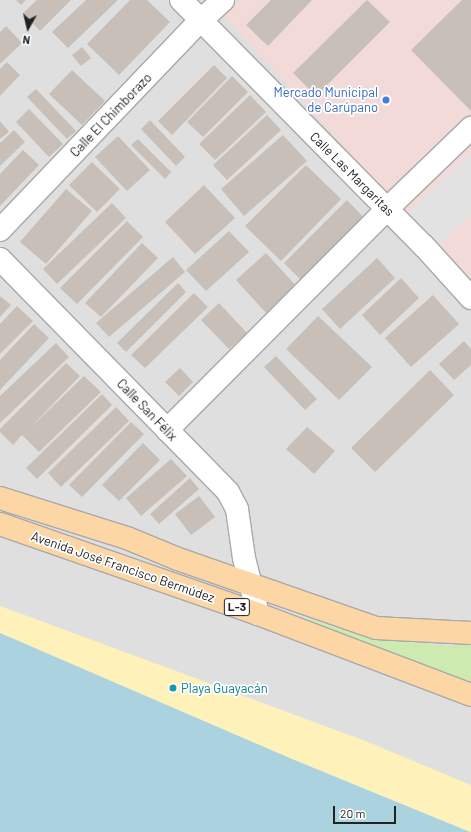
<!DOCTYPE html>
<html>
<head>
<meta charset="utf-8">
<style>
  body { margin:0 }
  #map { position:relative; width:471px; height:832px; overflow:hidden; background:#f2efe9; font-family:Barlow,sans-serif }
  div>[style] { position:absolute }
  .residential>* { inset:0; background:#e0dfdf }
  .commercial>* { inset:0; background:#f2dad9 }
  .grass>* { inset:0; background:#cdebb0 }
  .sand>* { inset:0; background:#fff1ba }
  .parking>* { inset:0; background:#e2e2e2 }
  .water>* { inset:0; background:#aad3df }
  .building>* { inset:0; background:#c7bfb8 }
  .roads { filter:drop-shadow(1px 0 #a9a9a9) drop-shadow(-1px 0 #a9a9a9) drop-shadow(0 1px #a9a9a9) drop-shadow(0 -1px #a9a9a9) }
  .street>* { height:22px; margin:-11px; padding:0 11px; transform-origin:11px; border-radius:11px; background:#fff }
  .primary>* { height:22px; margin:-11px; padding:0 11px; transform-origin:11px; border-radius:11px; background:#fcd6a4 }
  .dots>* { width:11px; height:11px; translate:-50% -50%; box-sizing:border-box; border:2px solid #fff; border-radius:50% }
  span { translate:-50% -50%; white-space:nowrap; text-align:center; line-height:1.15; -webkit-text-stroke:3.5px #fff; paint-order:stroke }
  .shield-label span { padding:1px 3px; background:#fff; border:1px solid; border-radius:3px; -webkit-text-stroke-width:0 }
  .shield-label { font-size:12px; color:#222; font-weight:700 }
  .shop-label { font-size:13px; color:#366cbe }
  .right { translate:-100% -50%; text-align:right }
  .street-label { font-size:13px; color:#222 }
  .culture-label { font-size:13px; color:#0d838f }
  .left { translate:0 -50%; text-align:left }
  .north { position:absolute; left:8px; top:8px; width:40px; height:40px; -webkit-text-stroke:3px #fff; paint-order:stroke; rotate:188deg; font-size:11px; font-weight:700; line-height:16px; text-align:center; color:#222 }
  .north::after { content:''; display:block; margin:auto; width:14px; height:18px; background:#222; clip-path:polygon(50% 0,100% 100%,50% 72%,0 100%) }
  .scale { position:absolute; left:333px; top:806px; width:63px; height:18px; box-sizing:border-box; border:2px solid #222; border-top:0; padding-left:5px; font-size:12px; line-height:14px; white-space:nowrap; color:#222; -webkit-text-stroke:3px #fff; paint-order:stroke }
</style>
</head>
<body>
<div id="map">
  <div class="residential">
    <i style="clip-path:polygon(0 0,471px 0,471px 832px,0 633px)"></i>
  </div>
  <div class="commercial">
    <i style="clip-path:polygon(240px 0,471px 0,471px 278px,379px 185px,223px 15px)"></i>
  </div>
  <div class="grass">
    <i style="clip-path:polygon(293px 614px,371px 638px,449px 646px,471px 644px,471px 688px)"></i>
  </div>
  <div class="sand">
    <i style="clip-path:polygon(0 606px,368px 742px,471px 785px,471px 832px,292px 759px,0 633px)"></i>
  </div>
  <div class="parking">
    <i style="clip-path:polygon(471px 153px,471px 214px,436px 248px,405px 216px)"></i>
  </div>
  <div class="water">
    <i style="clip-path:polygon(0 633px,292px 759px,470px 832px,0 832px)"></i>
  </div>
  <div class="building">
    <i style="clip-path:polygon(16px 0,26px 0,21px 5px)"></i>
    <i style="clip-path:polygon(37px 0,71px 0,40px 31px,23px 13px)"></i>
    <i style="clip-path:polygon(86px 0,118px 0,68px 48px,52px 32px)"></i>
    <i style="clip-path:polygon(130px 0,147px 0,170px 22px,119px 75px,87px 44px)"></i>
    <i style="clip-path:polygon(271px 0,312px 0,268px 46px,246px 25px)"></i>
    <i style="clip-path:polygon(367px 0,390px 22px,316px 96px,293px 73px)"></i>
    <i style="clip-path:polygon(462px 0,471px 0,471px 111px,411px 50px)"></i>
    <i style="clip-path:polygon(6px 26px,22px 43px,0 64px,0 32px)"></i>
    <i style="clip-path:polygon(82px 47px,91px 58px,81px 66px,72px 55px)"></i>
    <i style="clip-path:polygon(7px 62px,20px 75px,0 96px,0 69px)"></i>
    <i style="clip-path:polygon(214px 65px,227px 78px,172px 135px,158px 121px)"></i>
    <i style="clip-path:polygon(72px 70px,105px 101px,82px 125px,49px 94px)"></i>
    <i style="clip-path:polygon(232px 76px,248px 92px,203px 137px,187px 122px)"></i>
    <i style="clip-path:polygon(36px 89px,76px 131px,67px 139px,27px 97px)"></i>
    <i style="clip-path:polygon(250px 95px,266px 112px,215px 160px,199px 144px)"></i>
    <i style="clip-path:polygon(29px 109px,63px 144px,49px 157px,16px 122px)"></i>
    <i style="clip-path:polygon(267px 115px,281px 130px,227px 180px,213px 165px)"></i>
    <i style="clip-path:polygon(150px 120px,185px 157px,176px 166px,141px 129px)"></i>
    <i style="clip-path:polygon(0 121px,9px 132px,0 139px)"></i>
    <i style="clip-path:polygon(14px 130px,25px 142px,0 166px,0 143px)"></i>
    <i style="clip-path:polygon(283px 135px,307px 161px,244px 216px,221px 189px)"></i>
    <i style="clip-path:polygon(118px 136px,150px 170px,127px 191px,95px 157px)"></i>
    <i style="clip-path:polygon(138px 139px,171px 172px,165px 179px,131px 145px)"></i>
    <i style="clip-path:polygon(23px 150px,39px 165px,0 206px,0 174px)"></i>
    <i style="clip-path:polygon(92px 162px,120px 189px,97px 212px,69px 185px)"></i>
    <i style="clip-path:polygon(306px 165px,341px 199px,281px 261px,245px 226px)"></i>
    <i style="clip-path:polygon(204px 185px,235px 218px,195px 254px,165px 222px)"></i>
    <i style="clip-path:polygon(66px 189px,92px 211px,46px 264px,20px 242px)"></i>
    <i style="clip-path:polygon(347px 200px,366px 220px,303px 282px,284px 263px)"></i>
    <i style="clip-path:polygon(112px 203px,126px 218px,57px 284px,43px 269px)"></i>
    <i style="clip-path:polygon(127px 221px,143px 237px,77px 304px,60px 288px)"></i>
    <i style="clip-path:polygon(229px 231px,249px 252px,206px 291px,186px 270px)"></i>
    <i style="clip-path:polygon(142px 243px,158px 258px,101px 317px,85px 303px)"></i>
    <i style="clip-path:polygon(266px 253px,298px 288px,268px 315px,236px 280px)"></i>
    <i style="clip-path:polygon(173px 257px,185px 272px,109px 337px,96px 323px)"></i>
    <i style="clip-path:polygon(377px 258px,395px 278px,340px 329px,322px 309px)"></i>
    <i style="clip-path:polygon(401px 278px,419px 298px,380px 335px,362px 315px)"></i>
    <i style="clip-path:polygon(178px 283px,186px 292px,126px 352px,117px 343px)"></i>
    <i style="clip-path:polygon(194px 293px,208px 307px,145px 368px,131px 355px)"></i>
    <i style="clip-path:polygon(433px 295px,459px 324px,411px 367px,385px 338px)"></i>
    <i style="clip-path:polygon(0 296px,11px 305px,0 317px)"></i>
    <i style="clip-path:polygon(219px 303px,247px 333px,229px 349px,201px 320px)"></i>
    <i style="clip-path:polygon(17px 306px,33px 321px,0 354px,0 324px)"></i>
    <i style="clip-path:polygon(318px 316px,372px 367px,339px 400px,286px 349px)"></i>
    <i style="clip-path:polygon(34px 324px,49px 338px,0 390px,0 360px)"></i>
    <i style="clip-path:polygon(464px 341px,471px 349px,471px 365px,454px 380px,439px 364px)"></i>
    <i style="clip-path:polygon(56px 343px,69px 357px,0 423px,0 396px)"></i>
    <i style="clip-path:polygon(276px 356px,317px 399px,305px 410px,264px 367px)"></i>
    <i style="clip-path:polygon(66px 363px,80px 376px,28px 430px,84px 376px,101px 392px,39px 452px,22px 435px,13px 445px,0 432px,0 429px)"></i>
    <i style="clip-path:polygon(180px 368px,193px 382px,179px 396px,165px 382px)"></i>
    <i style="clip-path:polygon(430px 370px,454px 395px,375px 472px,351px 448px)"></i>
    <i style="clip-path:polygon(102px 394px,112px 405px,37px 479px,26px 468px)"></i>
    <i style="clip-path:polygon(116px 407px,129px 421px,61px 487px,48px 473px)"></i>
    <i style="clip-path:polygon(131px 422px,144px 434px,82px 497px,69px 485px)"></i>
    <i style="clip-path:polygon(307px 427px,335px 451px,314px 474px,286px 449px)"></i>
    <i style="clip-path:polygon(143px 443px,160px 460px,119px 501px,102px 485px)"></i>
    <i style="clip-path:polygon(171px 459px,187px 476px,141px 516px,126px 498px)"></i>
    <i style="clip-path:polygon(190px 478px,199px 489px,159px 524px,150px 514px)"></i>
    <i style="clip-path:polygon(199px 496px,215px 517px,191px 535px,175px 514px)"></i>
  </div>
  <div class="roads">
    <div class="street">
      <i style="left:181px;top:0;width:346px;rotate:45.4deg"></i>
      <i style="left:424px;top:246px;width:70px;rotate:47.9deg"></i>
      <i style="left:0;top:230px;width:289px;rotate:-46.3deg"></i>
      <i style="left:200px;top:21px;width:31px;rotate:-42deg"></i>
      <i style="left:0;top:259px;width:326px;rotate:45.6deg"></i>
      <i style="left:228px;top:492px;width:19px;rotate:62deg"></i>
      <i style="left:237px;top:509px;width:49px;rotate:81.9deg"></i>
      <i style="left:244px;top:558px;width:58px;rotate:76deg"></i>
      <i style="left:167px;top:430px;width:312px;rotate:-45.1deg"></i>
      <i style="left:387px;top:209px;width:117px;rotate:-44deg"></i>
    </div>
    <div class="primary">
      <i style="left:0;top:498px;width:133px;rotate:17.5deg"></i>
      <i style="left:127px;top:538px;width:55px;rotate:22.4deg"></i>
      <i style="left:178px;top:559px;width:210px;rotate:19.2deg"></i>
      <i style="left:376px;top:628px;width:95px;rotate:3deg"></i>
      <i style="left:0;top:524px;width:273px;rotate:19.2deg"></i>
      <i style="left:258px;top:614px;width:228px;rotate:20.8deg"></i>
    </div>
  </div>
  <div class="dots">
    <i style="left:386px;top:100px;background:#3f7fe0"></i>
    <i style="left:173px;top:688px;background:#0f9aa8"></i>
  </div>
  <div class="shield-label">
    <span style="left:237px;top:607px">L-3</span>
  </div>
  <div class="shop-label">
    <span class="right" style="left:378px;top:100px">Mercado Municipal<br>de Carúpano</span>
  </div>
  <div class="street-label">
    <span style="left:111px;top:115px;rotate:-46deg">Calle El Chimborazo</span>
    <span style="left:352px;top:174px;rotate:45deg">Calle Las Margaritas</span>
    <span style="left:147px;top:410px;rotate:46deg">Calle San Félix</span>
    <span style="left:123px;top:567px;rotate:19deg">Avenida José Francisco Bermúdez</span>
  </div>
  <div class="culture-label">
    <span class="left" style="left:181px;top:688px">Playa Guayacán</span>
  </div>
  <div class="north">N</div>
  <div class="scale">20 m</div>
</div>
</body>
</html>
